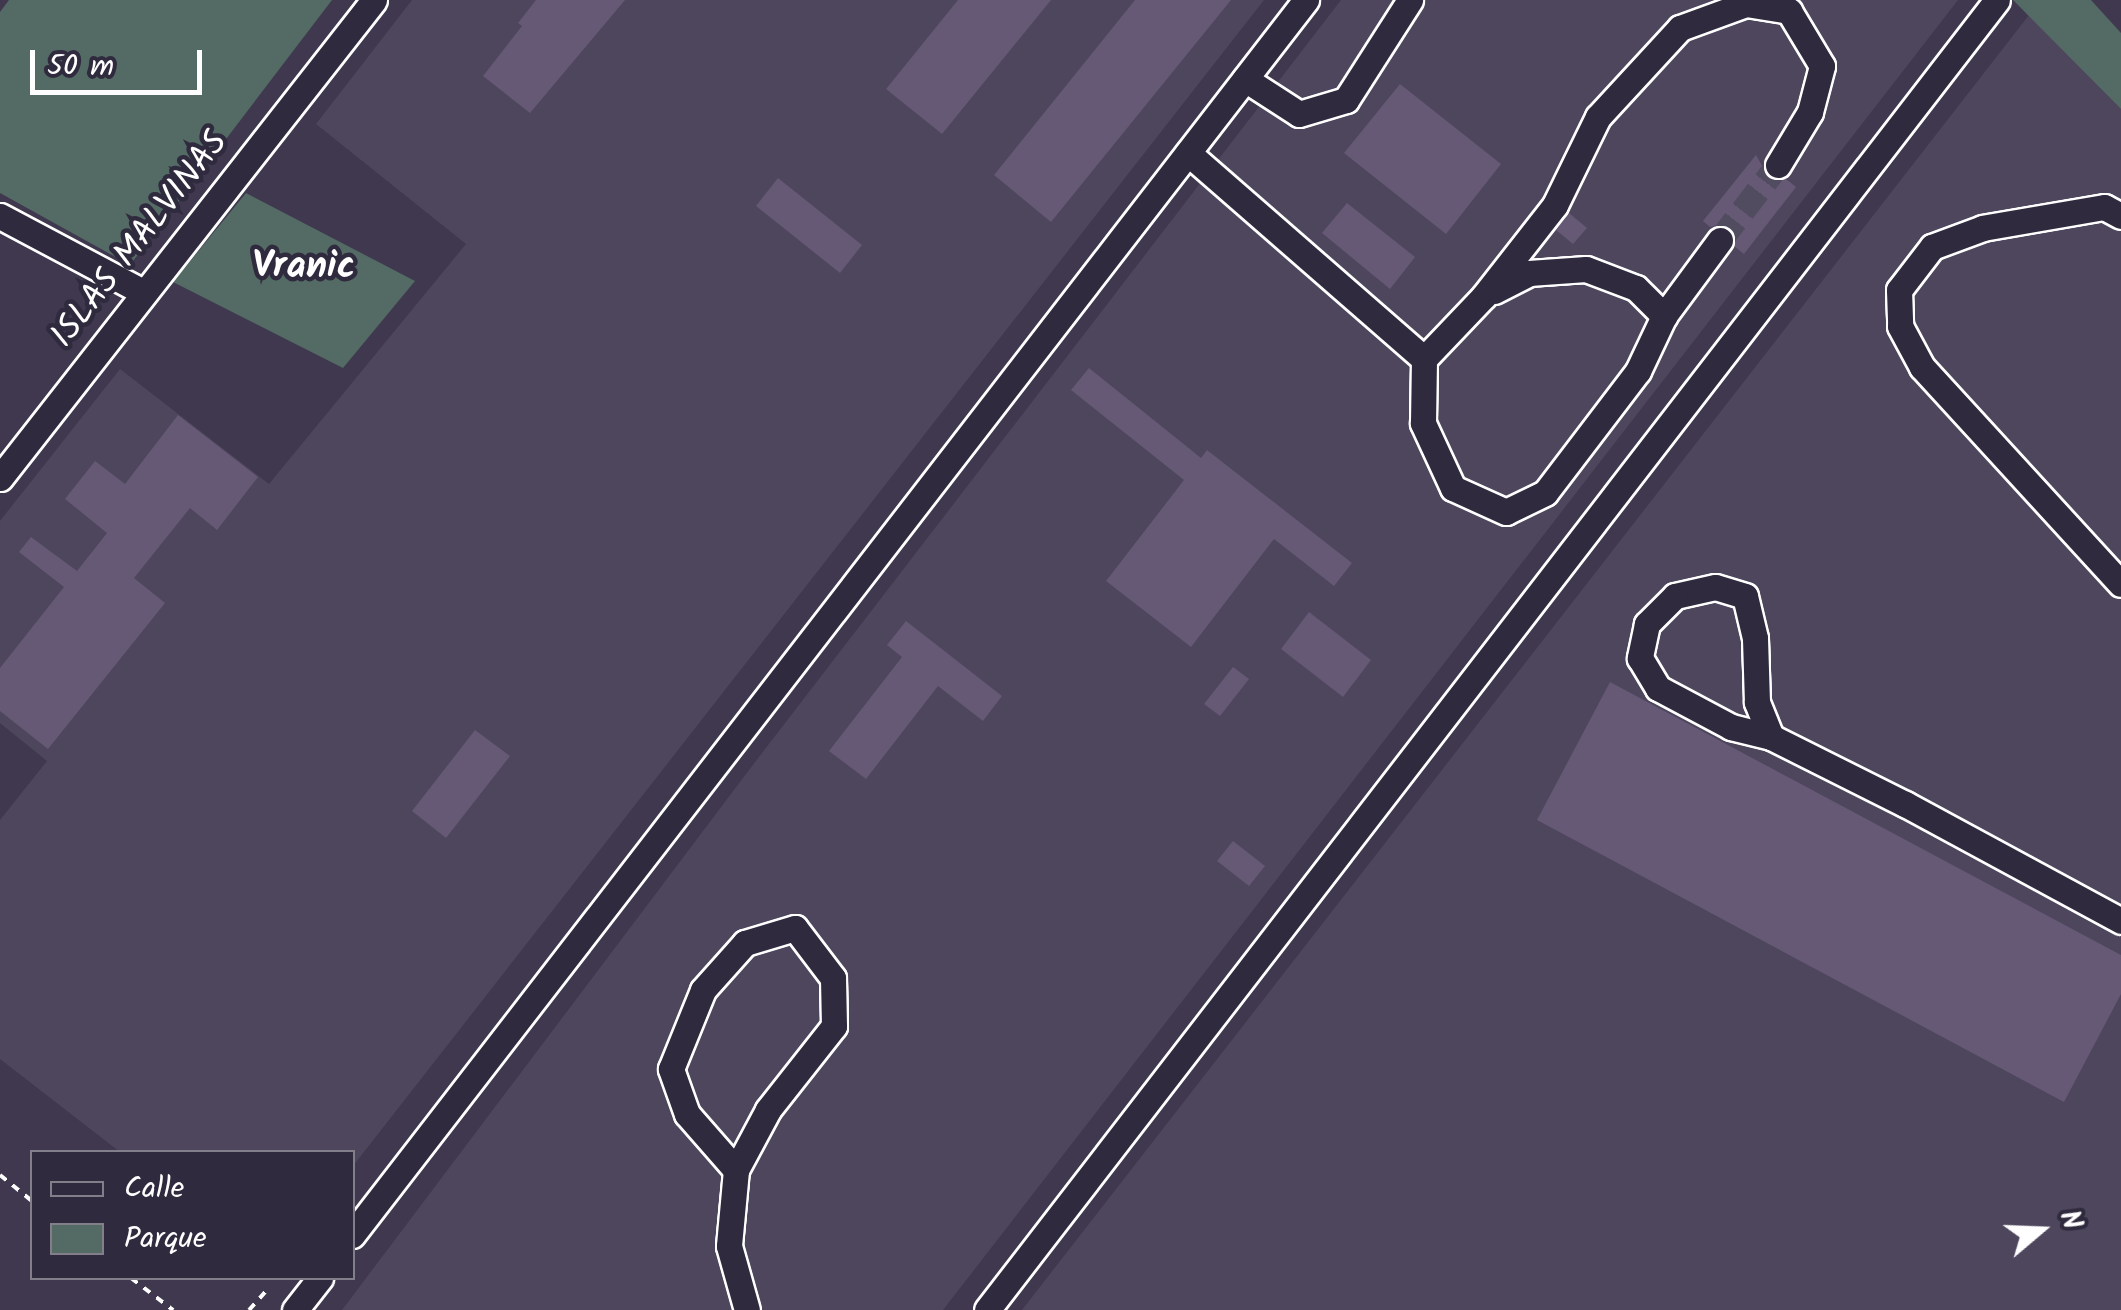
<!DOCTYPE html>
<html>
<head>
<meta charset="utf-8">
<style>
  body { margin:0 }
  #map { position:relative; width:2121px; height:1310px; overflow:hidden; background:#3f384e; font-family:Kalam,sans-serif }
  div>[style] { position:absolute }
  .built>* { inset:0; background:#4e465d }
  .green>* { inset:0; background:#546a65 }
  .building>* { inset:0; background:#655976 }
  .minor-tunnel>* { height:25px; margin-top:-12.5px; transform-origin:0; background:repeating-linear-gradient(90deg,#524c60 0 25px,transparent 0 37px) }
  .path>* { height:4px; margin-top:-2px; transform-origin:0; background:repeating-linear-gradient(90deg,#fff 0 8px,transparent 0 16px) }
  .roads { filter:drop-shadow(2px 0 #fff) drop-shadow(-2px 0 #fff) drop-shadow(0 2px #fff) drop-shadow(0 -2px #fff) }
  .minor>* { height:25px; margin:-12.5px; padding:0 12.5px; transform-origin:12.5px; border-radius:12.5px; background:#2f2a3d }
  span { translate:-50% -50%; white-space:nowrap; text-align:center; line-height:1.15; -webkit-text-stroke:9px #2f2a3d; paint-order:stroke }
  .street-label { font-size:35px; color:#fff }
  .neighbourhood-label { font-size:38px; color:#fff; font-weight:700 }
  .legend { position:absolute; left:30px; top:1150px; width:325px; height:130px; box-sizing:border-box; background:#2f2a3d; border:2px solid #827f8b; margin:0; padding:12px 18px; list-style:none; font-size:30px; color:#fff }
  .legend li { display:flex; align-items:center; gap:20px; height:50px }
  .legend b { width:50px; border:2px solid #827f8b }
  .north { position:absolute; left:1991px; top:1180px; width:100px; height:100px; -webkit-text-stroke:8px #2f2a3d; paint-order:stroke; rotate:71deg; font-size:28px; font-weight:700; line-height:40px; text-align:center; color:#fff }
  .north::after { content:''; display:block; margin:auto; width:35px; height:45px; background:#fff; clip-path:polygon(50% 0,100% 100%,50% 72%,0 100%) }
  .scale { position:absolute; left:30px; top:50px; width:172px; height:45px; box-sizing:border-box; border:5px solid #fff; border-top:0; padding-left:12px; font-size:30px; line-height:35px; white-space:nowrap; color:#fff; -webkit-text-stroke:8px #2f2a3d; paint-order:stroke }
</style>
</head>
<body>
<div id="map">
  <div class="built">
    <i style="clip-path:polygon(412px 0,1264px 0,353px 1166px,352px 1152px,120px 1152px,0 1059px,0 820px,47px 761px,0 723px,0 521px,120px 369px,269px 484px,466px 244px,316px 124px)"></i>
    <i style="clip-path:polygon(1341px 0,1958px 0,943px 1310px,342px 1310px,749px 770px)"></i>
    <i style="clip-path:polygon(2029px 15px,2121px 109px,2121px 1310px,1022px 1310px)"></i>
  </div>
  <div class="green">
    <i style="clip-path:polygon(9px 0,332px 0,130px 265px,0 193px,0 12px)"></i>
    <i style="clip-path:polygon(2013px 0,2091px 0,2121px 33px,2121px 109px)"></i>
    <i style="clip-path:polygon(246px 193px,415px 281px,343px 368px,173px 282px)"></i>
  </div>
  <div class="building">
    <i style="clip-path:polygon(536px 0,625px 0,530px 113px,483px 76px,522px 26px,518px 23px)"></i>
    <i style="clip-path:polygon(958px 0,1051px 0,942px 134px,886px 89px)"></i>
    <i style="clip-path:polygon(1135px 0,1231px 0,1051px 222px,994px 175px)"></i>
    <i style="clip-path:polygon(1400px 84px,1501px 164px,1446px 234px,1344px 153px)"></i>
    <i style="clip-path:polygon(1756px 155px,1769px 178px,1786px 179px,1796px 187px,1744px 254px,1734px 246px,1730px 228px,1721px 224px,1710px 227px,1703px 221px)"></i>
    <i style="clip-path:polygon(778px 178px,862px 245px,840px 273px,756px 206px)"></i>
    <i style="clip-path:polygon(1347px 203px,1415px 257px,1390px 289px,1322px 233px)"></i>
    <i style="clip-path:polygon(1569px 213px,1587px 228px,1573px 244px,1556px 230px)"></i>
    <i style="clip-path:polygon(1089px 368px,1201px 458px,1207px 450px,1352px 563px,1334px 586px,1274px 539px,1191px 647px,1106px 581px,1184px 480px,1071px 390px)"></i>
    <i style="clip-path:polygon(178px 415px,258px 477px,217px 530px,190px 508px,134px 578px,165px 603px,48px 749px,0 711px,0 668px,64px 587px,19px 552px,31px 537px,77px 571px,107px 533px,65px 499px,95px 461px,125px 484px)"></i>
    <i style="clip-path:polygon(1309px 612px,1371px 660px,1343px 697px,1281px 649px)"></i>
    <i style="clip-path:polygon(906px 621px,1002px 696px,983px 721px,938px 686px,866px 779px,829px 751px,902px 657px,887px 645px)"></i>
    <i style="clip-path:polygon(1233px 667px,1249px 679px,1220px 716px,1204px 704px)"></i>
    <i style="clip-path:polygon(1610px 682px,2121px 955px,2121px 994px,2064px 1102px,1537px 820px)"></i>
    <i style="clip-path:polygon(475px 730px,510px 756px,446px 838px,412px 811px)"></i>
    <i style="clip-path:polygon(1233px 841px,1265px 866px,1249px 886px,1217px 861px)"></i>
  </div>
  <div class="minor-tunnel">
    <i style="left:1720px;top:240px;width:95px;rotate:-52.3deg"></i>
  </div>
  <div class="path">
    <i style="left:0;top:1175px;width:41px;rotate:39.1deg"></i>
    <i style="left:131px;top:1278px;width:53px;rotate:37.3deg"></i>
    <i style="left:249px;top:1310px;width:24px;rotate:-48deg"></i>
  </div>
  <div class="roads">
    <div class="minor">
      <i style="left:1245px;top:79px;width:64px;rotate:32.9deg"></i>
      <i style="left:1299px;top:114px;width:49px;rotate:-16.6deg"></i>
      <i style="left:1346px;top:100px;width:119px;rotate:-57.4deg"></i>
      <i style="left:1188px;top:153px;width:313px;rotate:41.1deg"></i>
      <i style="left:0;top:216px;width:162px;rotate:28deg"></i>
      <i style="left:2121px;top:216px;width:19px;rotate:-152deg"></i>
      <i style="left:2104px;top:207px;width:123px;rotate:170.2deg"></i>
      <i style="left:1983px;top:228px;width:54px;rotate:159.6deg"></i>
      <i style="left:1932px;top:247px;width:54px;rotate:127.5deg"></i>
      <i style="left:1899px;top:290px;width:36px;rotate:88deg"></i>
      <i style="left:1900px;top:326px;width:47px;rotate:61.8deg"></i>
      <i style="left:1922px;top:367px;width:294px;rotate:47.5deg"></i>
      <i style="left:1720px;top:240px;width:94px;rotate:126.4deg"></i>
      <i style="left:1664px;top:316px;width:61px;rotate:115.3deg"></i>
      <i style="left:1638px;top:371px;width:153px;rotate:127.3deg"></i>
      <i style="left:1545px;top:493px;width:43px;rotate:154deg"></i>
      <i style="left:1506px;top:512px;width:58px;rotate:-155.6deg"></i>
      <i style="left:1453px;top:488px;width:72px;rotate:-114.8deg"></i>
      <i style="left:1423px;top:423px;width:64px;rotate:-89.1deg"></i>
      <i style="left:1424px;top:359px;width:87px;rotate:-46.4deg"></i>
      <i style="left:1484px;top:296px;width:115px;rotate:-52deg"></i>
      <i style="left:1555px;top:205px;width:98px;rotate:-64deg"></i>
      <i style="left:1598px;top:117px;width:121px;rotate:-47.3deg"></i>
      <i style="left:1680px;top:28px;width:70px;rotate:-20deg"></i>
      <i style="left:1746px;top:4px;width:44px;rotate:9.2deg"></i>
      <i style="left:1789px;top:11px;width:64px;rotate:59deg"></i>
      <i style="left:1822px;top:66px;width:48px;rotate:104.6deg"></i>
      <i style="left:1810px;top:112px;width:62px;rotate:121.1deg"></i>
      <i style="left:1494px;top:291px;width:39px;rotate:-27deg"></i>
      <i style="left:1529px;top:273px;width:57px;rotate:-4deg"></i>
      <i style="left:1586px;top:269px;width:53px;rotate:20.8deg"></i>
      <i style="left:1636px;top:288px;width:40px;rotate:45deg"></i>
      <i style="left:0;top:478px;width:607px;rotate:-51.96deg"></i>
      <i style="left:1771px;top:737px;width:38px;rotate:-112deg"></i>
      <i style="left:1757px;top:702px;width:64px;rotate:-91.8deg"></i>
      <i style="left:1755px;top:638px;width:43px;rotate:-103.4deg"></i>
      <i style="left:1745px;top:596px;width:31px;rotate:-163deg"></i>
      <i style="left:1715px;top:587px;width:41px;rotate:167.3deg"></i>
      <i style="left:1675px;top:596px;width:40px;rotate:135deg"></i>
      <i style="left:1647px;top:624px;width:35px;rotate:102deg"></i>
      <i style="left:1640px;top:658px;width:35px;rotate:59deg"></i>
      <i style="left:1658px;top:688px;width:83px;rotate:28.1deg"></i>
      <i style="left:1731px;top:727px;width:41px;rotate:14deg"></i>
      <i style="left:1771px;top:737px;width:150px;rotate:26.6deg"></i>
      <i style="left:1905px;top:804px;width:246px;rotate:28.4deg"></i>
      <i style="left:736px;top:1170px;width:74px;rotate:-131.2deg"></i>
      <i style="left:687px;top:1114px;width:48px;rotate:-109.6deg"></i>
      <i style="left:671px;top:1069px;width:85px;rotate:-67.9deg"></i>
      <i style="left:703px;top:990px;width:63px;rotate:-48.2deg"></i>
      <i style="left:745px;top:943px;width:52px;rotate:-16.7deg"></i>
      <i style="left:795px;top:928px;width:63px;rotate:52.8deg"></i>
      <i style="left:833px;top:978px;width:48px;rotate:88.8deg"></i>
      <i style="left:834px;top:1026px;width:107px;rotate:128.2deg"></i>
      <i style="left:768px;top:1110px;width:68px;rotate:118.1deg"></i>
      <i style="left:736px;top:1170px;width:76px;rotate:95.3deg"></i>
      <i style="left:729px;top:1246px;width:66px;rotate:74.3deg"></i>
      <i style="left:352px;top:1235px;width:1561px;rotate:-52.32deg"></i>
      <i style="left:295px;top:1310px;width:41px;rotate:-52deg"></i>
      <i style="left:987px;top:1310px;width:1654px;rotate:-52.37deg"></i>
    </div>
  </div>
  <div class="street-label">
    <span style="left:140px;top:240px;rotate:-52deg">ISLAS MALVINAS</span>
  </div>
  <div class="neighbourhood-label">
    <span style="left:304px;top:268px">Vranic</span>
  </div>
  <ul class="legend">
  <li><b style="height:12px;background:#2f2a3d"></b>Calle</li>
  <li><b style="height:28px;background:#546a65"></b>Parque</li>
  </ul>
  <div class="north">N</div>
  <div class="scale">50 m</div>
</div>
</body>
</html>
